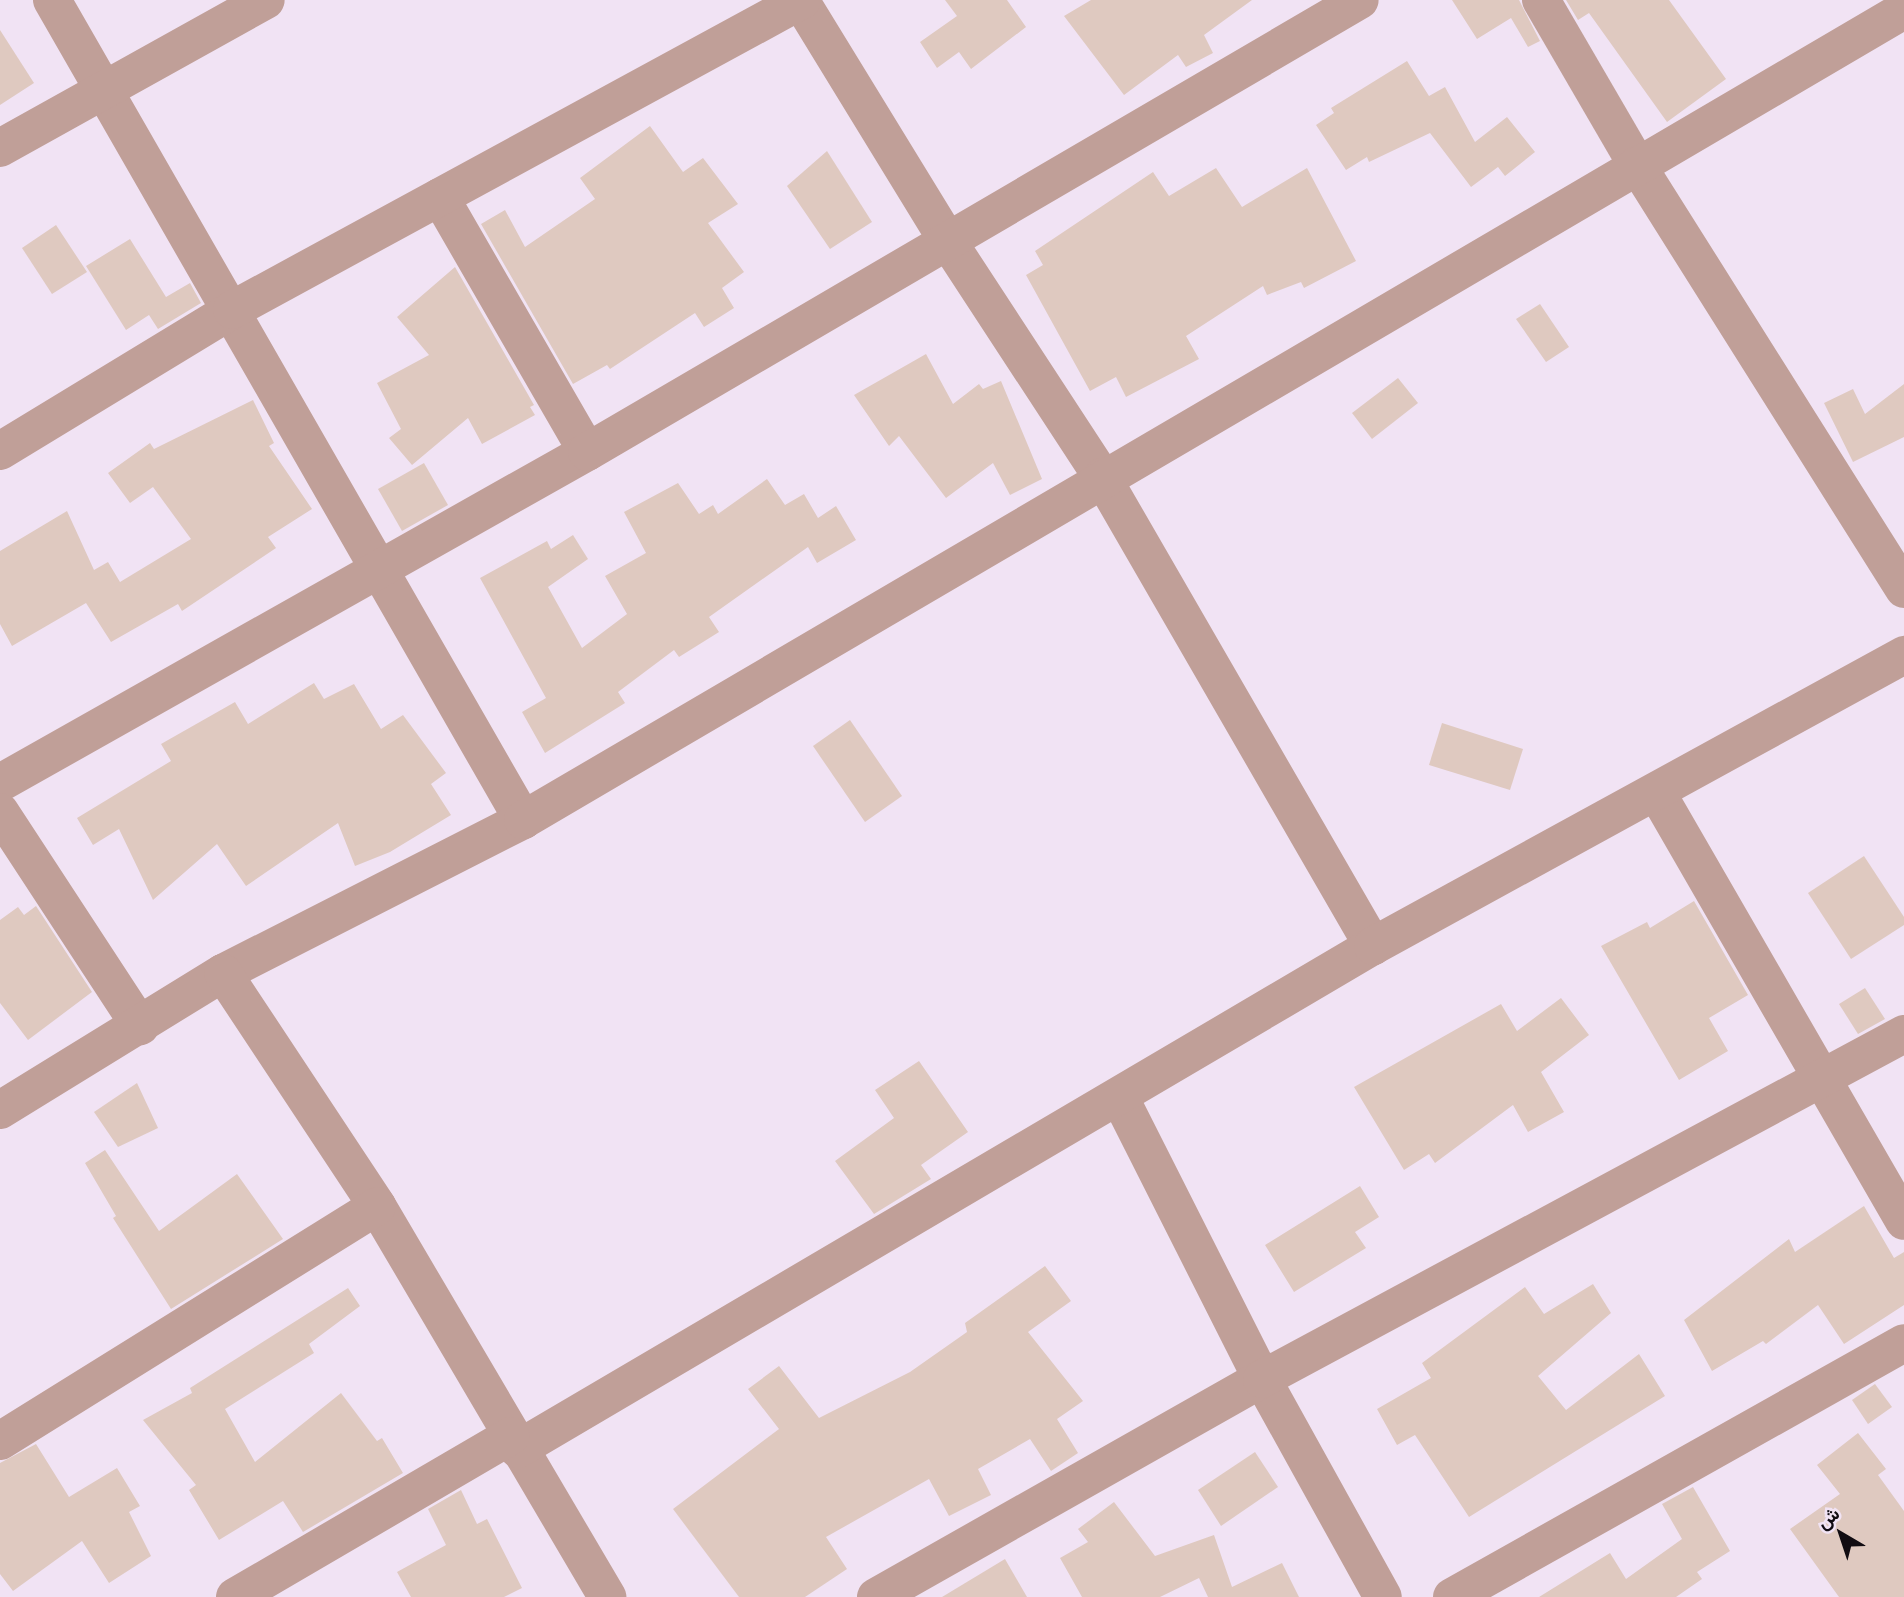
<!DOCTYPE html>
<html>
<head>
<meta charset="utf-8">
<style>
  body { margin:0 }
  #map { position:relative; width:1904px; height:1597px; overflow:hidden; background:#f1e3f4; font-family:"PT Sans",Vazirmatn,sans-serif }
  div>[style] { position:absolute }
  .building>* { inset:0; background:#dfc9c0 }
  .minor>* { height:38px; margin:-19px; padding:0 19px; transform-origin:19px; border-radius:19px; background:#c09f98 }
  span { translate:-50% -50%; white-space:nowrap; text-align:center; line-height:1.15; -webkit-text-stroke:5px #f1e3f4; paint-order:stroke }
  .north { position:absolute; left:1806px; top:1499px; width:70px; height:70px; -webkit-text-stroke:5px #f1e3f4; paint-order:stroke; rotate:321deg; font-size:19px; font-weight:700; line-height:28px; text-align:center; color:#110c12 }
  .north::after { content:''; display:block; margin:auto; width:24px; height:32px; background:#110c12; clip-path:polygon(50% 0,100% 100%,50% 72%,0 100%) }
</style>
</head>
<body>
<div id="map">
  <div class="building">
    <i style="clip-path:polygon(945px 0,1007px 0,1026px 27px,971px 69px,959px 52px,937px 68px,920px 42px,957px 16px)"></i>
    <i style="clip-path:polygon(1091px 0,1252px 0,1204px 35px,1213px 53px,1186px 67px,1178px 55px,1124px 95px,1064px 16px)"></i>
    <i style="clip-path:polygon(1452px 0,1519px 0,1540px 41px,1528px 47px,1511px 18px,1477px 39px)"></i>
    <i style="clip-path:polygon(1566px 0,1669px 0,1726px 79px,1667px 122px,1589px 13px,1578px 20px)"></i>
    <i style="clip-path:polygon(0 30px,34px 83px,0 105px)"></i>
    <i style="clip-path:polygon(1407px 61px,1429px 96px,1445px 87px,1475px 142px,1507px 117px,1535px 152px,1505px 176px,1498px 167px,1471px 187px,1430px 133px,1369px 162px,1367px 157px,1346px 170px,1316px 125px,1334px 113px,1331px 108px)"></i>
    <i style="clip-path:polygon(650px 126px,683px 172px,703px 158px,738px 204px,708px 223px,744px 272px,722px 288px,734px 308px,704px 327px,695px 313px,610px 369px,607px 365px,573px 384px,481px 224px,505px 210px,525px 247px,595px 199px,580px 178px)"></i>
    <i style="clip-path:polygon(827px 151px,872px 222px,830px 249px,787px 186px)"></i>
    <i style="clip-path:polygon(1216px 168px,1242px 207px,1307px 168px,1356px 261px,1304px 288px,1301px 282px,1267px 295px,1263px 286px,1186px 336px,1199px 359px,1126px 397px,1116px 377px,1090px 391px,1026px 275px,1043px 265px,1035px 251px,1153px 172px,1169px 196px)"></i>
    <i style="clip-path:polygon(56px 225px,87px 272px,52px 294px,22px 248px)"></i>
    <i style="clip-path:polygon(130px 239px,166px 297px,190px 283px,201px 303px,158px 329px,149px 315px,126px 330px,86px 266px)"></i>
    <i style="clip-path:polygon(455px 267px,534px 405px,530px 407px,535px 415px,482px 444px,468px 418px,412px 465px,389px 438px,401px 429px,377px 383px,429px 355px,397px 317px)"></i>
    <i style="clip-path:polygon(1540px 304px,1569px 347px,1546px 362px,1516px 319px)"></i>
    <i style="clip-path:polygon(926px 354px,953px 404px,979px 384px,983px 389px,1001px 381px,1042px 479px,1010px 495px,993px 463px,946px 498px,899px 436px,889px 446px,854px 395px)"></i>
    <i style="clip-path:polygon(1398px 378px,1418px 403px,1372px 439px,1352px 413px)"></i>
    <i style="clip-path:polygon(1904px 384px,1904px 437px,1853px 462px,1824px 403px,1853px 389px,1865px 414px)"></i>
    <i style="clip-path:polygon(253px 400px,274px 443px,269px 446px,312px 509px,268px 537px,276px 548px,182px 611px,178px 604px,111px 642px,86px 603px,12px 646px,0 624px,0 551px,67px 511px,94px 570px,108px 562px,120px 582px,191px 539px,153px 487px,130px 503px,108px 473px,150px 443px,154px 449px)"></i>
    <i style="clip-path:polygon(424px 463px,448px 505px,402px 531px,378px 489px)"></i>
    <i style="clip-path:polygon(767px 479px,785px 505px,804px 494px,818px 518px,836px 506px,856px 540px,817px 563px,808px 547px,709px 617px,719px 632px,679px 657px,674px 650px,618px 692px,625px 703px,545px 753px,522px 712px,546px 698px,480px 578px,547px 541px,551px 549px,573px 535px,588px 559px,548px 587px,582px 648px,627px 614px,605px 576px,646px 553px,624px 512px,678px 483px,699px 514px,713px 505px,718px 514px)"></i>
    <i style="clip-path:polygon(314px 683px,324px 699px,354px 684px,381px 729px,403px 715px,446px 773px,431px 784px,451px 815px,390px 852px,355px 866px,338px 823px,246px 886px,217px 844px,153px 900px,119px 829px,93px 845px,77px 818px,171px 761px,161px 744px,235px 702px,248px 724px)"></i>
    <i style="clip-path:polygon(850px 720px,902px 796px,865px 822px,813px 746px)"></i>
    <i style="clip-path:polygon(1442px 723px,1523px 749px,1510px 790px,1429px 765px)"></i>
    <i style="clip-path:polygon(1864px 856px,1904px 917px,1904px 925px,1851px 959px,1808px 893px)"></i>
    <i style="clip-path:polygon(1694px 901px,1748px 995px,1709px 1018px,1728px 1051px,1679px 1080px,1601px 946px,1647px 922px,1650px 928px)"></i>
    <i style="clip-path:polygon(36px 906px,92px 992px,28px 1040px,0 1003px,0 920px,18px 907px,24px 915px)"></i>
    <i style="clip-path:polygon(1865px 988px,1885px 1019px,1858px 1034px,1839px 1004px)"></i>
    <i style="clip-path:polygon(1561px 998px,1589px 1035px,1541px 1072px,1564px 1112px,1528px 1132px,1513px 1105px,1435px 1163px,1429px 1154px,1404px 1170px,1354px 1087px,1501px 1004px,1517px 1031px)"></i>
    <i style="clip-path:polygon(919px 1061px,968px 1132px,921px 1165px,931px 1179px,874px 1214px,835px 1161px,894px 1118px,875px 1090px)"></i>
    <i style="clip-path:polygon(137px 1083px,158px 1128px,118px 1147px,94px 1112px)"></i>
    <i style="clip-path:polygon(105px 1150px,159px 1231px,237px 1174px,283px 1239px,171px 1309px,113px 1218px,116px 1216px,85px 1163px)"></i>
    <i style="clip-path:polygon(1360px 1186px,1379px 1217px,1355px 1232px,1366px 1248px,1294px 1292px,1265px 1245px)"></i>
    <i style="clip-path:polygon(1864px 1206px,1894px 1258px,1904px 1252px,1904px 1305px,1844px 1344px,1818px 1305px,1766px 1344px,1763px 1341px,1712px 1371px,1684px 1320px,1789px 1239px,1795px 1252px)"></i>
    <i style="clip-path:polygon(1045px 1266px,1071px 1301px,1028px 1332px,1083px 1401px,1057px 1419px,1078px 1453px,1051px 1471px,1030px 1439px,978px 1469px,991px 1495px,949px 1516px,929px 1479px,826px 1537px,847px 1569px,805px 1597px,739px 1597px,673px 1509px,779px 1429px,748px 1389px,779px 1366px,819px 1418px,910px 1372px,967px 1332px,965px 1323px)"></i>
    <i style="clip-path:polygon(1593px 1284px,1611px 1313px,1538px 1376px,1566px 1410px,1639px 1354px,1665px 1396px,1469px 1517px,1415px 1435px,1397px 1445px,1377px 1409px,1431px 1378px,1422px 1363px,1525px 1287px,1544px 1314px)"></i>
    <i style="clip-path:polygon(348px 1288px,360px 1306px,309px 1344px,314px 1353px,225px 1409px,255px 1462px,341px 1393px,377px 1441px,382px 1438px,403px 1473px,303px 1532px,283px 1501px,219px 1540px,189px 1490px,196px 1485px,143px 1420px,192px 1393px,190px 1388px)"></i>
    <i style="clip-path:polygon(1875px 1384px,1892px 1407px,1868px 1424px,1852px 1400px)"></i>
    <i style="clip-path:polygon(1858px 1433px,1886px 1469px,1878px 1475px,1904px 1511px,1904px 1597px,1839px 1597px,1790px 1529px,1840px 1494px,1817px 1465px)"></i>
    <i style="clip-path:polygon(36px 1444px,69px 1497px,117px 1468px,140px 1506px,129px 1512px,151px 1556px,109px 1583px,82px 1541px,13px 1591px,0 1574px,0 1463px)"></i>
    <i style="clip-path:polygon(1255px 1452px,1278px 1487px,1221px 1526px,1198px 1490px)"></i>
    <i style="clip-path:polygon(1693px 1487px,1730px 1551px,1697px 1572px,1702px 1579px,1676px 1597px,1539px 1597px,1610px 1553px,1626px 1579px,1682px 1539px,1662px 1504px)"></i>
    <i style="clip-path:polygon(461px 1490px,477px 1524px,487px 1519px,522px 1588px,504px 1597px,411px 1597px,397px 1572px,446px 1545px,428px 1509px)"></i>
    <i style="clip-path:polygon(1114px 1502px,1155px 1556px,1214px 1535px,1232px 1587px,1282px 1563px,1299px 1597px,1208px 1597px,1199px 1578px,1160px 1597px,1082px 1597px,1060px 1558px,1088px 1542px,1078px 1529px)"></i>
    <i style="clip-path:polygon(1005px 1559px,1027px 1597px,942px 1597px)"></i>
  </div>
  <div class="minor">
    <i style="left:52px;top:0;width:946px;rotate:60.13deg"></i>
    <i style="left:800px;top:0;width:285px;rotate:58.5deg"></i>
    <i style="left:949px;top:243px;width:280px;rotate:56.8deg"></i>
    <i style="left:1102px;top:477px;width:542px;rotate:59.98deg"></i>
    <i style="left:1541px;top:0;width:191px;rotate:59.8deg"></i>
    <i style="left:1637px;top:165px;width:501px;rotate:57.8deg"></i>
    <i style="left:0;top:148px;width:304px;rotate:-29.1deg"></i>
    <i style="left:440px;top:197px;width:294px;rotate:60deg"></i>
    <i style="left:0;top:451px;width:271px;rotate:-31.3deg"></i>
    <i style="left:232px;top:310px;width:649px;rotate:-28.54deg"></i>
    <i style="left:0;top:783px;width:674px;rotate:-29.42deg"></i>
    <i style="left:587px;top:452px;width:895px;rotate:-30.32deg"></i>
    <i style="left:1657px;top:793px;width:494px;rotate:60deg"></i>
    <i style="left:0;top:812px;width:256px;rotate:56.8deg"></i>
    <i style="left:223px;top:973px;width:337px;rotate:-27deg"></i>
    <i style="left:523px;top:820px;width:1601px;rotate:-30.39deg"></i>
    <i style="left:1120px;top:1098px;width:315px;rotate:63.2deg"></i>
    <i style="left:1262px;top:1379px;width:249px;rotate:61deg"></i>
    <i style="left:0;top:1110px;width:262px;rotate:-31.6deg"></i>
    <i style="left:223px;top:973px;width:279px;rotate:56.5deg"></i>
    <i style="left:377px;top:1206px;width:454px;rotate:59.5deg"></i>
    <i style="left:0;top:1441px;width:444px;rotate:-31.9deg"></i>
    <i style="left:518px;top:1449px;width:992px;rotate:-30.47deg"></i>
    <i style="left:1373px;top:946px;width:606px;rotate:-28.72deg"></i>
    <i style="left:235px;top:1597px;width:319px;rotate:-30.3deg"></i>
    <i style="left:876px;top:1597px;width:443px;rotate:-29.5deg"></i>
    <i style="left:1262px;top:1379px;width:729px;rotate:-28.25deg"></i>
    <i style="left:1452px;top:1597px;width:518px;rotate:-29.33deg"></i>
  </div>
  <div class="north">ش</div>
</div>
</body>
</html>
